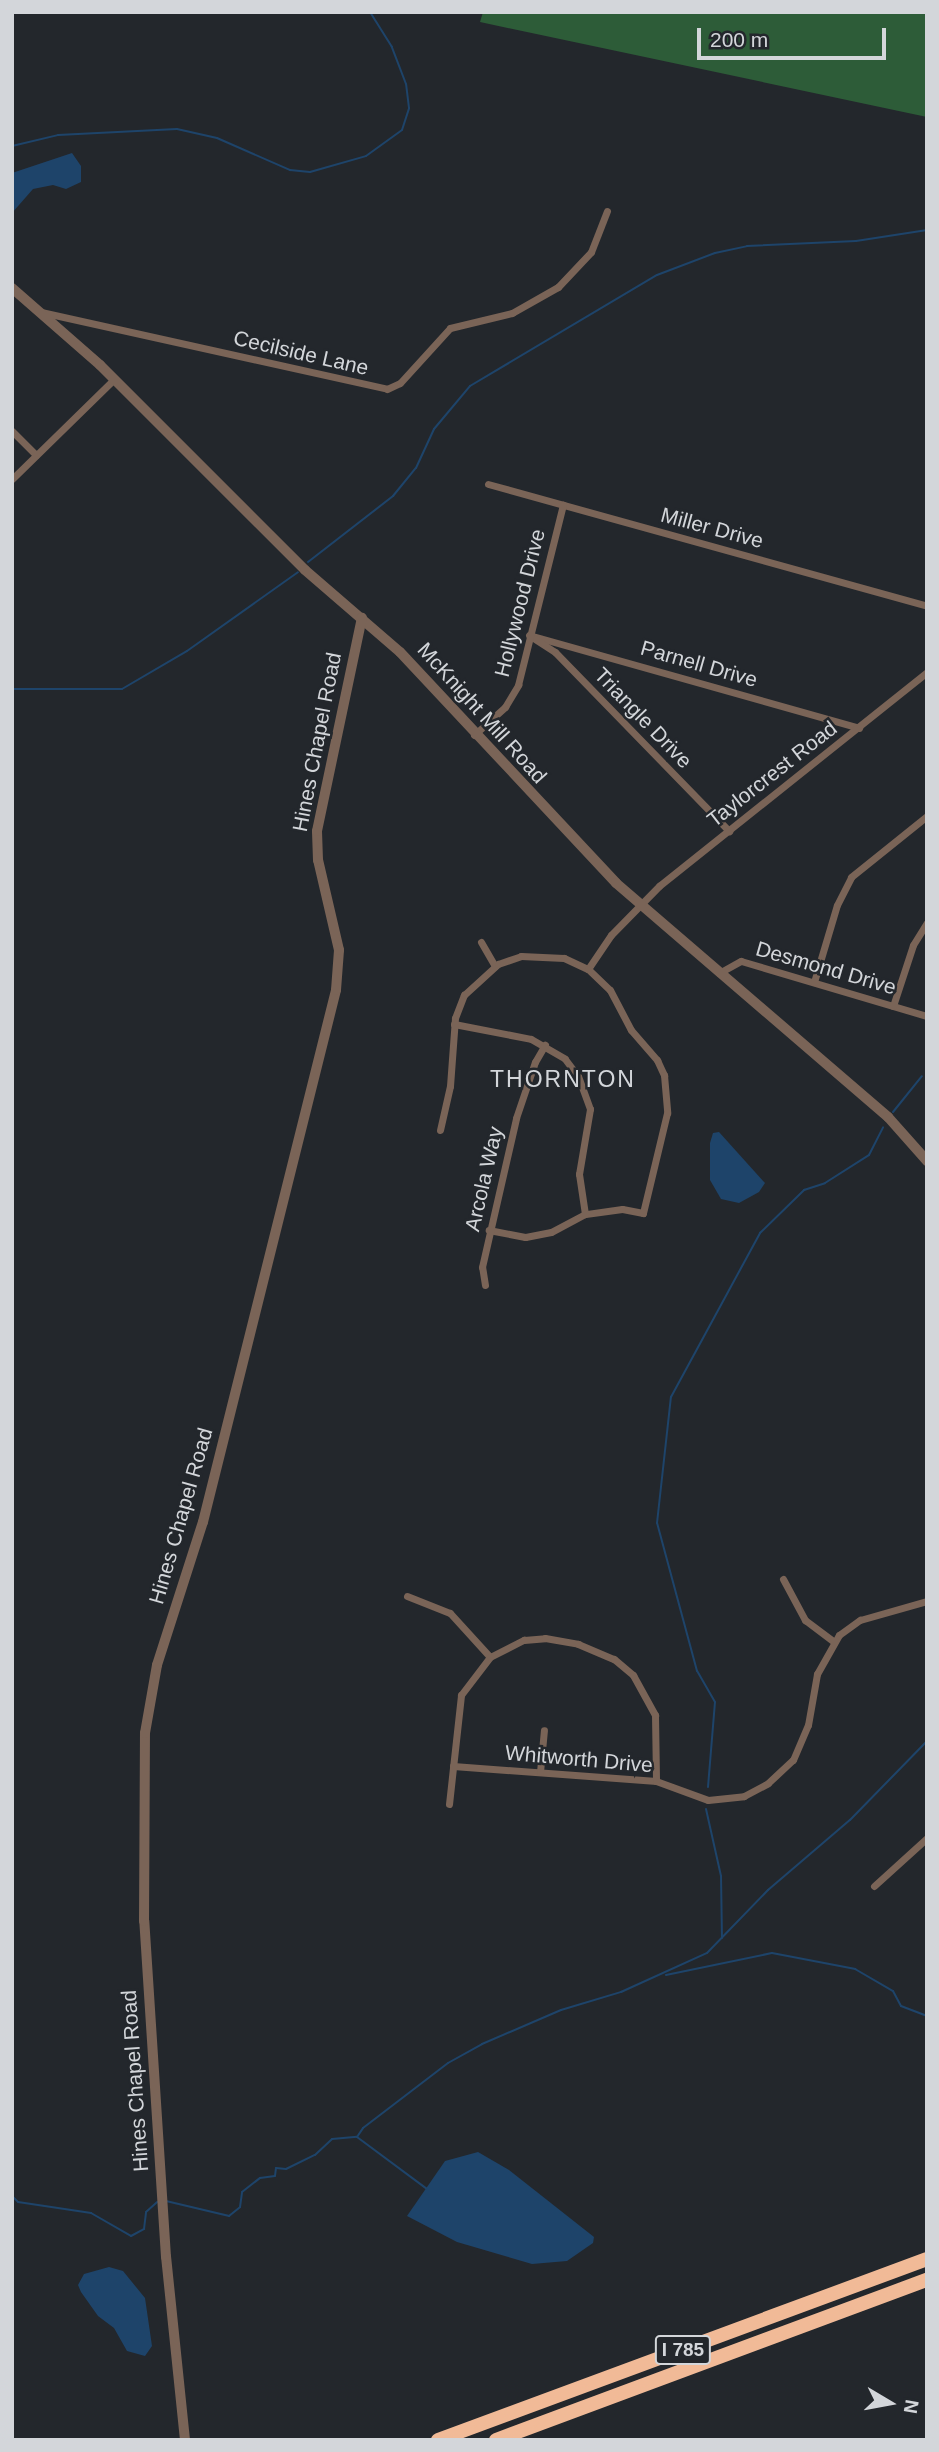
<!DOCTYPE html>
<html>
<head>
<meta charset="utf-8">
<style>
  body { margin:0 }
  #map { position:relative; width:939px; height:2452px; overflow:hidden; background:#23272c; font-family:Arial,sans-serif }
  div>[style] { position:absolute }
  .green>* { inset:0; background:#2d5c38 }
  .water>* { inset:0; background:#1e446a }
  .stream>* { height:2px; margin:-1px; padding:0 1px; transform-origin:1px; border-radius:1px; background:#1e446a }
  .minor>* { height:7px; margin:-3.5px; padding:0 3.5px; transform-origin:3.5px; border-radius:3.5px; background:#7a6457 }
  .tertiary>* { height:10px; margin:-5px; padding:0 5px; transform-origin:5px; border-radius:5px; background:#7a6457 }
  .motorway>* { height:14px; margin:-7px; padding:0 7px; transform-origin:7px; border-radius:7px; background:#f1ba97 }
  span { translate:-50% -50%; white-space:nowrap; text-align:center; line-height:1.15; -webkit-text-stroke:5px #23272c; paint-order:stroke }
  .shield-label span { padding:2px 5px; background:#23272c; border:2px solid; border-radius:5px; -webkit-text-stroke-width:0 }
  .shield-label { font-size:19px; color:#d3d6da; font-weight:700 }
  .street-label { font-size:21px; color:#d3d6da }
  .neighbourhood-label { font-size:23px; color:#d3d6da; letter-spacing:2px }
  .frame { position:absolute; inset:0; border:14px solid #d3d6da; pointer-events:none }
  .north { position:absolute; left:855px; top:2368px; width:70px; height:70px; -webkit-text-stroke:5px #23272c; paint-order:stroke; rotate:100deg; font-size:19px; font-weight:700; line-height:28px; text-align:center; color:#d3d6da }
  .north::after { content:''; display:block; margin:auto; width:24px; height:32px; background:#d3d6da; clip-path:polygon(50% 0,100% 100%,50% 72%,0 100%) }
  .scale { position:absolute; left:697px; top:28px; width:189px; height:32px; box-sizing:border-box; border:4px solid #d3d6da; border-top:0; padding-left:9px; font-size:21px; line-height:24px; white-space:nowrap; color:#d3d6da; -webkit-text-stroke:5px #23272c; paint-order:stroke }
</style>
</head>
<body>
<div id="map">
  <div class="green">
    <i style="clip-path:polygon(483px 12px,927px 12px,927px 117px,480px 22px)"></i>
  </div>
  <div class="water">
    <i style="clip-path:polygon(72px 153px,81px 166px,81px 182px,66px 189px,53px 185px,33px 189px,12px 213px,12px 173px)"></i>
    <i style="clip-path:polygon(719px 1132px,765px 1183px,759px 1192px,739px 1203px,721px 1199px,710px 1180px,710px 1143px,713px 1133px)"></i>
    <i style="clip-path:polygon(478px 2152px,509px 2170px,594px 2237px,593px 2243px,567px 2261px,532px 2264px,457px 2242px,407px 2216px,445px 2161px)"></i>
    <i style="clip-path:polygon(109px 2267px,123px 2271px,145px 2298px,152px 2346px,145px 2356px,127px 2351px,114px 2328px,98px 2316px,81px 2292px,78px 2285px,84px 2274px)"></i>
  </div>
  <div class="stream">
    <i style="left:12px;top:146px;width:47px;rotate:-13.4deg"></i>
    <i style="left:58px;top:135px;width:119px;rotate:-2.9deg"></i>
    <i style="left:177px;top:129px;width:41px;rotate:12.7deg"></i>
    <i style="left:217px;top:138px;width:80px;rotate:23.7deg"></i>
    <i style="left:290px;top:170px;width:20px;rotate:6deg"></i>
    <i style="left:310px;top:172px;width:58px;rotate:-15.9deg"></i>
    <i style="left:366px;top:156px;width:44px;rotate:-35.8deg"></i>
    <i style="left:402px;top:130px;width:23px;rotate:-72deg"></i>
    <i style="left:409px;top:108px;width:24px;rotate:-97deg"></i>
    <i style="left:406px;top:84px;width:40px;rotate:-111deg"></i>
    <i style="left:392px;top:47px;width:41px;rotate:-122.2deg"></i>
    <i style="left:308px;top:562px;width:108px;rotate:-37.8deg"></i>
    <i style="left:393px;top:496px;width:36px;rotate:-51deg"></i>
    <i style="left:416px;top:468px;width:43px;rotate:-65.2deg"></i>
    <i style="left:434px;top:429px;width:56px;rotate:-50.1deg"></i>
    <i style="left:470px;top:386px;width:217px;rotate:-30.7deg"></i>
    <i style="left:657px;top:275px;width:62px;rotate:-20.8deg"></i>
    <i style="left:715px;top:253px;width:33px;rotate:-12deg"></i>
    <i style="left:747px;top:246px;width:109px;rotate:-2.6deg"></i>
    <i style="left:856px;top:241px;width:72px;rotate:-8.8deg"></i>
    <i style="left:12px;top:689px;width:110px"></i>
    <i style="left:122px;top:689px;width:75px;rotate:-30.3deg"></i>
    <i style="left:187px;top:651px;width:136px;rotate:-35.4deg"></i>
    <i style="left:893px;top:1112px;width:46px;rotate:-51.1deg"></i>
    <i style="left:708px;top:1787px;width:85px;rotate:-85.3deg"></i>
    <i style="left:715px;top:1702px;width:36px;rotate:-120deg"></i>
    <i style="left:697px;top:1671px;width:153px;rotate:-105.1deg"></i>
    <i style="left:657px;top:1523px;width:127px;rotate:-83.7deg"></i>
    <i style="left:671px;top:1397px;width:187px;rotate:-61.5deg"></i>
    <i style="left:760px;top:1233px;width:62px;rotate:-44.3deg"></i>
    <i style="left:804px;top:1190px;width:22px;rotate:-18deg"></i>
    <i style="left:825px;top:1183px;width:52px;rotate:-32.5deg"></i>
    <i style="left:869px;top:1155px;width:31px;rotate:-63deg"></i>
    <i style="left:706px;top:1809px;width:69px;rotate:77.4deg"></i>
    <i style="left:721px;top:1876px;width:62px;rotate:89.1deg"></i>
    <i style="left:666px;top:1975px;width:108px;rotate:-11.7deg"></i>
    <i style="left:772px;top:1953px;width:85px;rotate:10.9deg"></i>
    <i style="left:855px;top:1969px;width:44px;rotate:30.1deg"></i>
    <i style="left:893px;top:1991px;width:17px;rotate:62deg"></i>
    <i style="left:901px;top:2006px;width:28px;rotate:21deg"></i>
    <i style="left:357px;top:2137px;width:11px;rotate:-56deg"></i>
    <i style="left:363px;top:2128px;width:107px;rotate:-37.4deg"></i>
    <i style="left:448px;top:2063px;width:39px;rotate:-29deg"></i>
    <i style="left:482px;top:2044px;width:86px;rotate:-23.3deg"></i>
    <i style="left:561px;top:2010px;width:63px;rotate:-16.7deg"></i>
    <i style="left:621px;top:1992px;width:94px;rotate:-24.4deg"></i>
    <i style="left:707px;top:1953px;width:88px;rotate:-45.9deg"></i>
    <i style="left:768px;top:1890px;width:108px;rotate:-40.5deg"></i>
    <i style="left:850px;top:1820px;width:110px;rotate:-45.7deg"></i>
    <i style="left:12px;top:2196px;width:8px;rotate:45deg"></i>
    <i style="left:18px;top:2202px;width:74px;rotate:8.6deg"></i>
    <i style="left:91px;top:2213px;width:46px;rotate:29.9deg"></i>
    <i style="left:131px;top:2236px;width:15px;rotate:-28deg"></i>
    <i style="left:144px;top:2229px;width:17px;rotate:-83deg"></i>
    <i style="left:146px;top:2212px;width:15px;rotate:-42deg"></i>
    <i style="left:166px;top:2201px;width:65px;rotate:13.4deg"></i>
    <i style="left:229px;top:2216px;width:14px;rotate:-39deg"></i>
    <i style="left:240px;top:2207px;width:15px;rotate:-82deg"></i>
    <i style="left:242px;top:2192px;width:23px;rotate:-38deg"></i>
    <i style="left:260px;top:2178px;width:15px;rotate:-8deg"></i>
    <i style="left:275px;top:2176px;width:8px;rotate:-83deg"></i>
    <i style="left:276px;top:2168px;width:10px;rotate:6deg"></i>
    <i style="left:286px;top:2169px;width:32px;rotate:-26deg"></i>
    <i style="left:315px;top:2155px;width:23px;rotate:-43deg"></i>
    <i style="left:332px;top:2139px;width:25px;rotate:-5deg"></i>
    <i style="left:357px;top:2137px;width:87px;rotate:36.6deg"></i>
  </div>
  <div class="minor">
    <i style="left:41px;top:312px;width:354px;rotate:12.5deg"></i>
    <i style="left:387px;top:389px;width:14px;rotate:-25deg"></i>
    <i style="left:400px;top:383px;width:74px;rotate:-47.7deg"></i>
    <i style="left:450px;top:328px;width:64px;rotate:-13.6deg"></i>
    <i style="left:512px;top:313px;width:53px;rotate:-29.5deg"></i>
    <i style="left:558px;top:287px;width:48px;rotate:-46.7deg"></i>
    <i style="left:591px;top:252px;width:44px;rotate:-68.7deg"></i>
    <i style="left:12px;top:431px;width:34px;rotate:45deg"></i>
    <i style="left:12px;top:479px;width:143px;rotate:-44.4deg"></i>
    <i style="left:488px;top:484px;width:456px;rotate:15.5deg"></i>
    <i style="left:529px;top:635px;width:343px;rotate:15.7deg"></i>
    <i style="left:535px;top:639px;width:24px;rotate:33deg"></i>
    <i style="left:555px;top:652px;width:250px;rotate:45.8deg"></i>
    <i style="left:474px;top:735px;width:42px;rotate:-42.1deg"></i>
    <i style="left:505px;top:707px;width:26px;rotate:-59deg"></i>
    <i style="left:518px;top:685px;width:186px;rotate:-76deg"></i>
    <i style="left:481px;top:942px;width:28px;rotate:60deg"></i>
    <i style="left:588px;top:969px;width:41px;rotate:-55.9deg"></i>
    <i style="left:611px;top:935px;width:69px;rotate:-45.6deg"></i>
    <i style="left:659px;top:886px;width:343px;rotate:-38.6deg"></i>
    <i style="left:719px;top:973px;width:25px;rotate:-29deg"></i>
    <i style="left:741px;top:961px;width:194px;rotate:16.5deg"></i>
    <i style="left:814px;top:982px;width:80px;rotate:-73.4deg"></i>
    <i style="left:837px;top:905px;width:31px;rotate:-63deg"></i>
    <i style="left:851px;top:877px;width:97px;rotate:-38.8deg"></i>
    <i style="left:893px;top:1006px;width:64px;rotate:-71.8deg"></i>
    <i style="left:913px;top:945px;width:26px;rotate:-58deg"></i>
    <i style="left:454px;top:1024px;width:78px;rotate:11deg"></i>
    <i style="left:531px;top:1039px;width:39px;rotate:30deg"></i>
    <i style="left:565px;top:1059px;width:21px;rotate:53deg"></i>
    <i style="left:578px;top:1076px;width:35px;rotate:70deg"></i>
    <i style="left:590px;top:1109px;width:66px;rotate:99.6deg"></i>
    <i style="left:579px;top:1174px;width:40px;rotate:81.5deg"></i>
    <i style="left:440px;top:1130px;width:45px;rotate:-77.2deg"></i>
    <i style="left:450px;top:1086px;width:68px;rotate:-85.8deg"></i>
    <i style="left:455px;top:1018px;width:25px;rotate:-69deg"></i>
    <i style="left:464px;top:995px;width:46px;rotate:-42.4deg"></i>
    <i style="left:498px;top:964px;width:24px;rotate:-19deg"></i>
    <i style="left:521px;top:956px;width:43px;rotate:2.7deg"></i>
    <i style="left:564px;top:958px;width:26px;rotate:25deg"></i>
    <i style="left:588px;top:969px;width:30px;rotate:44deg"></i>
    <i style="left:610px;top:990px;width:45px;rotate:62.3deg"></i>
    <i style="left:631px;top:1030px;width:40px;rotate:49deg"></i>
    <i style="left:657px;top:1060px;width:17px;rotate:65deg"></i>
    <i style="left:664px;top:1075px;width:38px;rotate:85deg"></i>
    <i style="left:667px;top:1113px;width:103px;rotate:103.5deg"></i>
    <i style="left:643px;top:1213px;width:21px;rotate:-169deg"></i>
    <i style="left:622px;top:1209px;width:37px;rotate:172deg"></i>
    <i style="left:585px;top:1214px;width:38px;rotate:152deg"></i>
    <i style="left:551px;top:1232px;width:26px;rotate:169deg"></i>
    <i style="left:525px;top:1237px;width:37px;rotate:-169deg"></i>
    <i style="left:485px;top:1285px;width:18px;rotate:-99deg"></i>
    <i style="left:482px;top:1267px;width:153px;rotate:-77.1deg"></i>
    <i style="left:516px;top:1118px;width:59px;rotate:-71.3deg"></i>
    <i style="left:535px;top:1062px;width:20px;rotate:-60deg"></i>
    <i style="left:783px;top:1579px;width:47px;rotate:61.8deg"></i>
    <i style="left:805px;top:1620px;width:36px;rotate:37deg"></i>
    <i style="left:407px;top:1596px;width:46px;rotate:21.6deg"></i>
    <i style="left:450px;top:1613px;width:59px;rotate:47.7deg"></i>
    <i style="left:453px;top:1766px;width:204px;rotate:4.2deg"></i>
    <i style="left:656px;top:1781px;width:55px;rotate:20.1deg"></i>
    <i style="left:708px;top:1800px;width:36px;rotate:-6deg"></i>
    <i style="left:744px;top:1796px;width:27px;rotate:-28deg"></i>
    <i style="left:768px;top:1783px;width:34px;rotate:-43deg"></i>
    <i style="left:793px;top:1760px;width:38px;rotate:-67deg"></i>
    <i style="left:808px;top:1725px;width:52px;rotate:-80deg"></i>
    <i style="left:817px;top:1674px;width:45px;rotate:-60.6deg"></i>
    <i style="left:839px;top:1635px;width:26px;rotate:-36deg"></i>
    <i style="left:860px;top:1620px;width:70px;rotate:-15.8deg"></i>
    <i style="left:540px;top:1772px;width:42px;rotate:-84.6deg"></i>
    <i style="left:449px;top:1804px;width:110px;rotate:-83.7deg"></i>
    <i style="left:461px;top:1695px;width:48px;rotate:-52.7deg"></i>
    <i style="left:490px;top:1657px;width:38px;rotate:-27deg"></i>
    <i style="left:524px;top:1640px;width:21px;rotate:-5deg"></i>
    <i style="left:545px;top:1638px;width:34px;rotate:10deg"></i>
    <i style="left:578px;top:1644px;width:39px;rotate:23deg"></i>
    <i style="left:614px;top:1659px;width:25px;rotate:40deg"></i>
    <i style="left:633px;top:1675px;width:46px;rotate:61.2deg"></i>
    <i style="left:655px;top:1715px;width:66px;rotate:89.1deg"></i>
    <i style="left:874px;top:1886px;width:72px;rotate:-42.2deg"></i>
  </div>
  <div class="tertiary">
    <i style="left:12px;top:288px;width:117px;rotate:41.2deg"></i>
    <i style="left:100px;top:365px;width:290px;rotate:45deg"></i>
    <i style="left:305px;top:570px;width:125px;rotate:40.8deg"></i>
    <i style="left:400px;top:652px;width:316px;rotate:46.9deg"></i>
    <i style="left:616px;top:883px;width:359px;rotate:40.7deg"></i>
    <i style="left:888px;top:1117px;width:59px;rotate:48.4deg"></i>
    <i style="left:185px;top:2440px;width:184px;rotate:-95.9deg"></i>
    <i style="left:166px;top:2257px;width:337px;rotate:-93.7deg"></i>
    <i style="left:144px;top:1921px;width:188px;rotate:-89.7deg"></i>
    <i style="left:145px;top:1733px;width:69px;rotate:-80deg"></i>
    <i style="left:157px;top:1665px;width:150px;rotate:-72.2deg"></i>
    <i style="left:203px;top:1522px;width:548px;rotate:-75.96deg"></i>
    <i style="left:336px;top:990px;width:40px;rotate:-85.7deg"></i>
    <i style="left:339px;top:950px;width:92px;rotate:-103.1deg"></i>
    <i style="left:318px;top:860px;width:29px;rotate:-92deg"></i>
    <i style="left:317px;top:831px;width:218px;rotate:-78.1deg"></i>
  </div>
  <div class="motorway">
    <i style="left:438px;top:2440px;width:521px;rotate:-20.31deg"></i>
    <i style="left:496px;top:2440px;width:460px;rotate:-20.4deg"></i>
  </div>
  <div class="shield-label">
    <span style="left:683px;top:2350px">I 785</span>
  </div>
  <div class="street-label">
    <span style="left:301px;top:353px;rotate:13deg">Cecilside Lane</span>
    <span style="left:712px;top:528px;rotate:15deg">Miller Drive</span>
    <span style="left:520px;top:603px;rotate:-76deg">Hollywood Drive</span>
    <span style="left:699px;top:664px;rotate:16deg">Parnell Drive</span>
    <span style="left:482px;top:713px;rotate:48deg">McKnight Mill Road</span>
    <span style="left:643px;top:718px;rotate:46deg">Triangle Drive</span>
    <span style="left:317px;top:742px;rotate:-79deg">Hines Chapel Road</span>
    <span style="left:772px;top:774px;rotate:-38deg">Taylorcrest Road</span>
    <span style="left:826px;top:968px;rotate:16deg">Desmond Drive</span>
    <span style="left:484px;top:1179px;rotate:-77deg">Arcola Way</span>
    <span style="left:181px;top:1516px;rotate:-74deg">Hines Chapel Road</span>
    <span style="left:579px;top:1759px;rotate:5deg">Whitworth Drive</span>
    <span style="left:135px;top:2081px;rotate:-94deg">Hines Chapel Road</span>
  </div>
  <div class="neighbourhood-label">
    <span style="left:563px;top:1079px">THORNTON</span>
  </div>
  <div class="frame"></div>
  <div class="north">N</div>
  <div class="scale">200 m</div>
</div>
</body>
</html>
